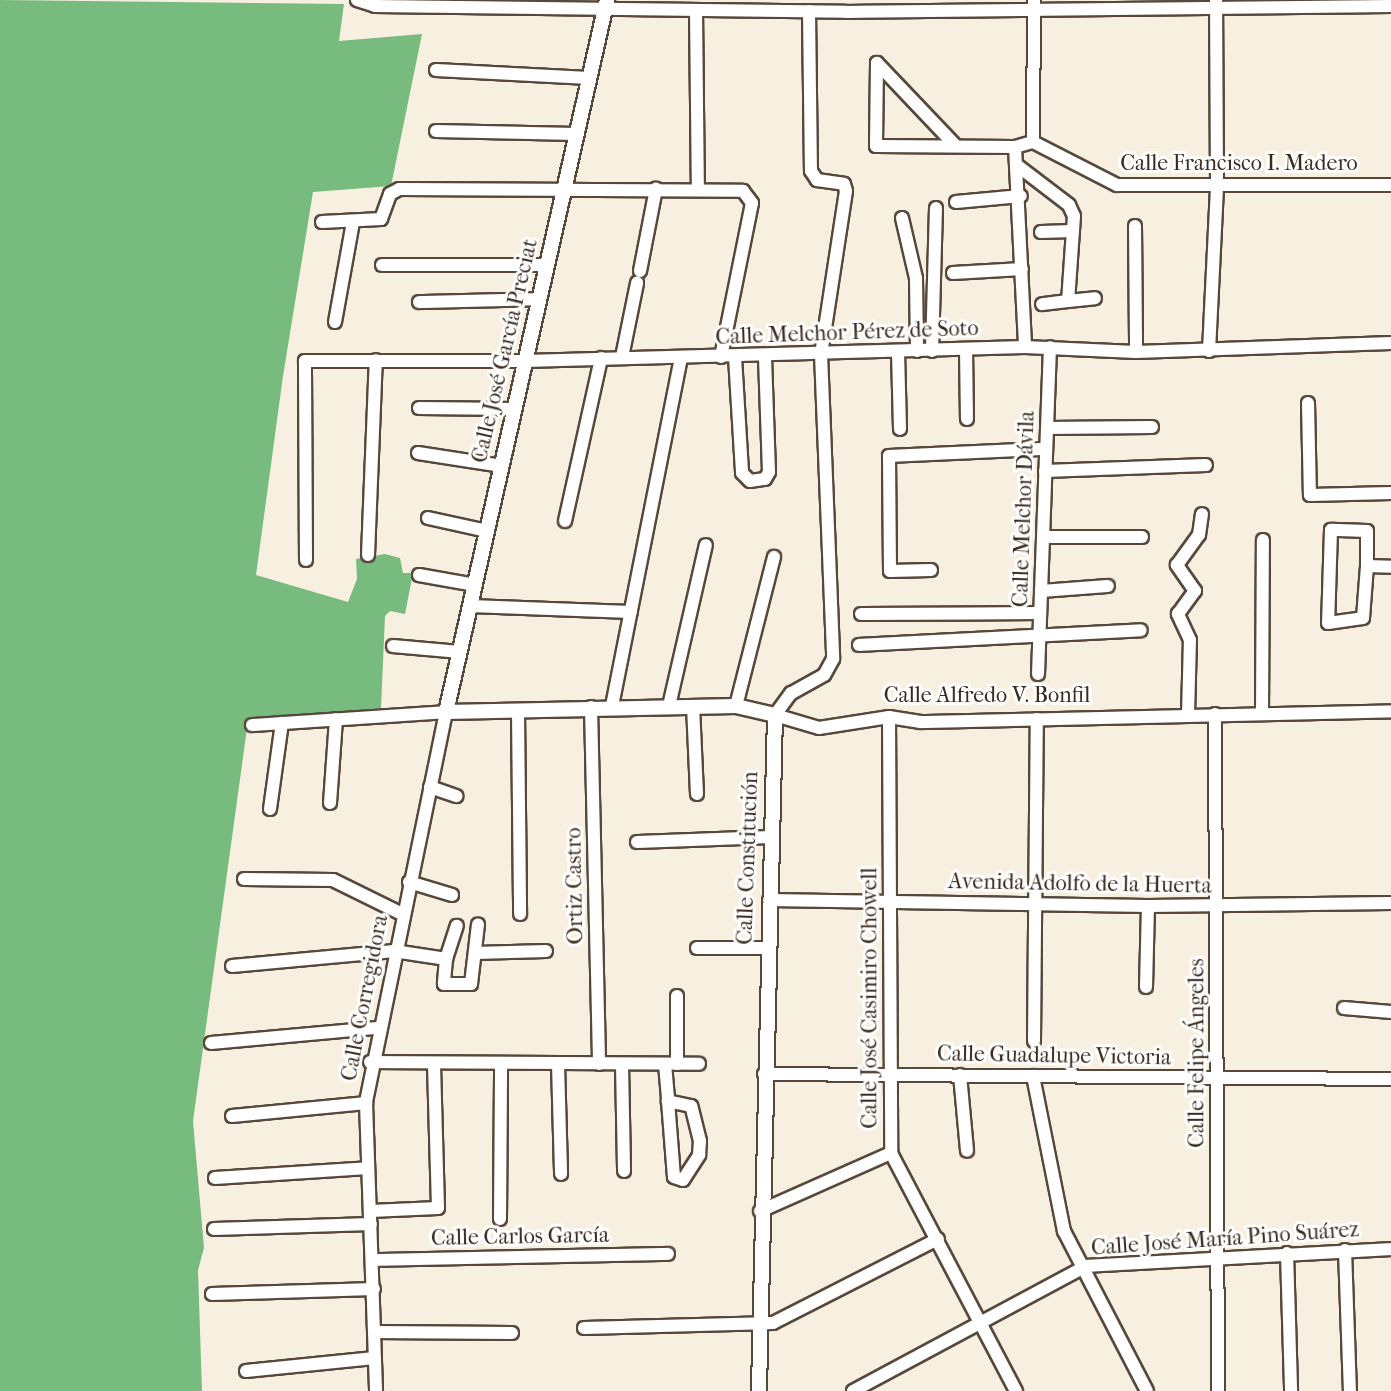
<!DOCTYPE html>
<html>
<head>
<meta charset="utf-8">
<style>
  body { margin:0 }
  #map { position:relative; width:1391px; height:1391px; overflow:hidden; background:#f7f0e0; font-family:"IM FELL French Canon",serif }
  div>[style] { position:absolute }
  .forest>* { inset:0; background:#77bb7e }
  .roads { filter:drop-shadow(2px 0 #57483b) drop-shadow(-2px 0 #57483b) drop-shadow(0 2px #57483b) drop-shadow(0 -2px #57483b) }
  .minor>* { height:12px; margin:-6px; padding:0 6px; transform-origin:6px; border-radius:6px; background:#fff }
  .tertiary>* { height:14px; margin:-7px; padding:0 7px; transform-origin:7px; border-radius:7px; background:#fff }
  span { translate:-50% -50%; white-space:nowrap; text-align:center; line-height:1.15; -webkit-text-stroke:6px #fff; paint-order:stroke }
  .street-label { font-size:22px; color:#3b2a1e }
</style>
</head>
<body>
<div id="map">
  <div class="forest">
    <i style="clip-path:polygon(0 0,344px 4px,339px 41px,422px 34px,391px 186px,313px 192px,283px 376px,256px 575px,348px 602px,357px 579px,356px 559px,385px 554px,400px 558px,403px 573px,413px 573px,405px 614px,390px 611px,385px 616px,381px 708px,248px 721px,193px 1121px,204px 1248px,198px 1270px,202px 1391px,0 1391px)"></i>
  </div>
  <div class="roads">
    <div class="minor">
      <i style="left:357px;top:0;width:19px;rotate:18deg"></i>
      <i style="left:375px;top:6px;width:471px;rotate:0.7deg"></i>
      <i style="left:846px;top:12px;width:545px;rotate:-0.63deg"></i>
      <i style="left:696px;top:10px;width:179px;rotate:89.4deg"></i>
      <i style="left:809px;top:11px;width:160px;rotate:89.3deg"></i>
      <i style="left:811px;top:171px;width:11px;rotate:56deg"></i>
      <i style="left:817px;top:180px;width:27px;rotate:8deg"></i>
      <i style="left:844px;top:184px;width:7px;rotate:74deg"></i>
      <i style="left:846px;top:191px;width:165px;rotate:98.7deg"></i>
      <i style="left:821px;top:354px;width:305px;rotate:87.7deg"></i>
      <i style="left:833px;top:659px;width:18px;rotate:119deg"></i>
      <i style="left:824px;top:675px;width:38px;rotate:151deg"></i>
      <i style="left:791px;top:693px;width:27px;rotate:126deg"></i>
      <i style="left:775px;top:715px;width:46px;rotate:16.5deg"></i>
      <i style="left:819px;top:728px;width:71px;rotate:-8.9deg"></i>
      <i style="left:889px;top:717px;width:32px;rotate:9deg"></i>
      <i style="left:921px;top:722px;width:470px;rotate:-1.3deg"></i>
      <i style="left:436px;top:70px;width:153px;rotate:3deg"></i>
      <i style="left:436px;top:131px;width:140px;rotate:1.2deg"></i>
      <i style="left:1033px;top:142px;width:142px;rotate:-89.6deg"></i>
      <i style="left:954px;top:144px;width:112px;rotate:-133.5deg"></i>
      <i style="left:877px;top:63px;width:83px;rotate:90.7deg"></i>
      <i style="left:876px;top:146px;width:139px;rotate:0.4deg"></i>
      <i style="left:1015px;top:147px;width:19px;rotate:-16deg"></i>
      <i style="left:1033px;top:142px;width:94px;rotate:27.1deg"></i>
      <i style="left:1117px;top:185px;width:274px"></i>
      <i style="left:1015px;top:147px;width:200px;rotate:87.1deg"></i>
      <i style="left:1018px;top:166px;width:64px;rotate:37.4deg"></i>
      <i style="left:1069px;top:205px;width:12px;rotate:66deg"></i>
      <i style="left:1074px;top:216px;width:85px;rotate:94deg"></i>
      <i style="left:1068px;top:301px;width:26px;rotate:173deg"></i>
      <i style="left:956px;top:202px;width:65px;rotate:-5.3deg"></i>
      <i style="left:902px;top:218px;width:62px;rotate:76.9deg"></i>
      <i style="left:916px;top:278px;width:73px;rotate:89.2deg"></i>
      <i style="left:322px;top:222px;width:59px;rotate:-2.9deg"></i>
      <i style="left:381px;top:219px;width:27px;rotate:-70deg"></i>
      <i style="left:390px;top:194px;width:10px;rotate:-29deg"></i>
      <i style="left:399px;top:189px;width:344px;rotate:0.3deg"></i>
      <i style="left:743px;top:191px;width:15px;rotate:53deg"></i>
      <i style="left:752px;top:203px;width:157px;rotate:101.4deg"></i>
      <i style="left:1135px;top:226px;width:126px;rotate:89.5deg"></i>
      <i style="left:1041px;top:232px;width:32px;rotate:-2deg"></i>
      <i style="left:382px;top:265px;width:165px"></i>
      <i style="left:640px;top:271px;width:84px;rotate:-79deg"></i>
      <i style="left:953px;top:273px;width:69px;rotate:-3.3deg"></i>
      <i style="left:1068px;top:301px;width:27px;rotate:-6deg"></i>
      <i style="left:419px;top:302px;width:120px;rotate:-1.4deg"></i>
      <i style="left:335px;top:322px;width:102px;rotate:-79.8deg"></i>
      <i style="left:966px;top:349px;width:70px;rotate:89.2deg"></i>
      <i style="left:932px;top:351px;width:143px;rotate:-88.4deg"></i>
      <i style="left:1209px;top:351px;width:166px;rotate:-87.2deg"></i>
      <i style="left:1217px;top:185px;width:185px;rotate:-90.3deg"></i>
      <i style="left:898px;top:352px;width:77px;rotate:88.5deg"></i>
      <i style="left:622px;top:357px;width:76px;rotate:-78.5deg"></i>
      <i style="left:735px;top:357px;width:116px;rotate:86.5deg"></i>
      <i style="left:742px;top:473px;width:11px;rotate:45deg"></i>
      <i style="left:750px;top:481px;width:15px;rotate:-8deg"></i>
      <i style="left:765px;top:479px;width:8px;rotate:-60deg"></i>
      <i style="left:769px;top:472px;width:116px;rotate:-92deg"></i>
      <i style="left:1308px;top:403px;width:92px;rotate:88.8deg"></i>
      <i style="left:1310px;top:495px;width:81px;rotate:-1.4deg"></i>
      <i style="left:419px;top:408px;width:95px;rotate:0.6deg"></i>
      <i style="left:1047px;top:428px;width:105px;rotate:-0.5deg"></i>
      <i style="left:418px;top:453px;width:85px;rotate:8.8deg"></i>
      <i style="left:1045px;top:471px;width:161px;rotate:-2.1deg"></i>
      <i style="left:428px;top:518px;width:60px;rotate:12.4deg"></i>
      <i style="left:565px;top:521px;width:167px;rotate:-77.5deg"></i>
      <i style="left:1043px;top:537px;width:99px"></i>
      <i style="left:368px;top:555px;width:195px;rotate:-87.7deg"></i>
      <i style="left:306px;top:560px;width:199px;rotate:-90.3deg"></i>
      <i style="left:305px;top:361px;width:220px"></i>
      <i style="left:525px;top:361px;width:500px;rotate:-1.6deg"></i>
      <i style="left:1025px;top:347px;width:111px;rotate:2.6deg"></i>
      <i style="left:1136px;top:352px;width:255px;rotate:-2deg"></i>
      <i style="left:1367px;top:566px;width:35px;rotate:-90deg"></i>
      <i style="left:1367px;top:531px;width:36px;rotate:-178deg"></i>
      <i style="left:1331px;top:530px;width:93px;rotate:91.8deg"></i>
      <i style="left:1328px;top:623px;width:35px;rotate:-8deg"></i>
      <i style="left:1363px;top:618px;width:52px;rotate:-85.6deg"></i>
      <i style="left:1367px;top:566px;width:24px;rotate:2deg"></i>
      <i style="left:931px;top:570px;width:41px;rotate:178.6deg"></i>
      <i style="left:890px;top:571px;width:115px;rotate:-90.5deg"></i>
      <i style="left:889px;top:456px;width:157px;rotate:-2.6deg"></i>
      <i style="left:419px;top:575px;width:57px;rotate:10.1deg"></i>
      <i style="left:1041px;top:591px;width:67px;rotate:-4.3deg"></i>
      <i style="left:470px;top:606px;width:161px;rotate:2.1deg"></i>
      <i style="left:861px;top:614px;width:179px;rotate:-0.3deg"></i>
      <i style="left:859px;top:645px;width:282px;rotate:-3deg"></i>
      <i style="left:393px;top:646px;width:67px;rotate:5.1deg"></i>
      <i style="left:1038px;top:674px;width:327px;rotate:-87.9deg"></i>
      <i style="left:612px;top:706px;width:355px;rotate:-78.8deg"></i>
      <i style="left:669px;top:706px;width:165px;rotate:-77.1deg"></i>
      <i style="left:693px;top:706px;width:88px;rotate:87.4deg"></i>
      <i style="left:736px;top:706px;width:154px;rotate:-75.7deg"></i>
      <i style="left:591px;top:707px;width:357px;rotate:88.7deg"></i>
      <i style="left:518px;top:712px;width:202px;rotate:89.4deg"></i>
      <i style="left:1215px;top:714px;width:677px;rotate:89.75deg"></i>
      <i style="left:1262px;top:714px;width:174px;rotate:-89.7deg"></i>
      <i style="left:1188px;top:715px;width:75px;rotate:-88.5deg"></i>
      <i style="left:1190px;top:640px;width:29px;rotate:-115deg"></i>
      <i style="left:1178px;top:614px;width:29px;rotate:-54deg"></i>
      <i style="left:1195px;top:591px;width:32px;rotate:-125deg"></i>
      <i style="left:1177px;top:565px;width:37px;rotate:-54deg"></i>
      <i style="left:1199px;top:535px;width:21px;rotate:-82deg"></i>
      <i style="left:889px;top:717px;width:436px;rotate:89.7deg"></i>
      <i style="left:891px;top:1153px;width:269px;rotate:62.3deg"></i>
      <i style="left:252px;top:725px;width:194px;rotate:-3.8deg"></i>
      <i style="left:446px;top:712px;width:399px;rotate:101.6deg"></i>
      <i style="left:366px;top:1103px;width:288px;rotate:88deg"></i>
      <i style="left:430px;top:787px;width:28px;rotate:19deg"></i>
      <i style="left:330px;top:803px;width:84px;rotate:-85.9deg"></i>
      <i style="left:270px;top:809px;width:87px;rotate:-82.1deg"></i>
      <i style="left:637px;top:842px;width:134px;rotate:-2.1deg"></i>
      <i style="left:244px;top:879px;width:89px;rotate:0.6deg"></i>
      <i style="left:333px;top:880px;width:77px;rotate:26.2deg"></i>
      <i style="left:409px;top:882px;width:45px;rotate:16.8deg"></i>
      <i style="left:769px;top:900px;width:379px;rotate:0.9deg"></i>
      <i style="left:1148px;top:906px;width:243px;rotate:-0.7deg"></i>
      <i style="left:697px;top:948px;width:70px"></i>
      <i style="left:475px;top:953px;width:71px;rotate:-1.6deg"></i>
      <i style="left:446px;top:959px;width:35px;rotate:-72deg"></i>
      <i style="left:232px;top:966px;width:163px;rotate:-5.3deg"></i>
      <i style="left:394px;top:951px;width:53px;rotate:8.7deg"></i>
      <i style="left:446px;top:959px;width:25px;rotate:95deg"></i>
      <i style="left:444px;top:984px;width:27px"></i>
      <i style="left:471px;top:984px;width:60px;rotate:-83.3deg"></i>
      <i style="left:1146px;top:987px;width:81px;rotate:-88.6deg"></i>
      <i style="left:1344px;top:1008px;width:47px;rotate:4.9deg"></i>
      <i style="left:1034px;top:1041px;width:322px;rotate:-89.5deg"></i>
      <i style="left:211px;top:1043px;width:167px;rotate:-5.2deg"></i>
      <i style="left:370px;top:1062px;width:329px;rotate:0.3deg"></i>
      <i style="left:558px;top:1064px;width:110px;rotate:88.4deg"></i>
      <i style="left:622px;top:1064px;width:107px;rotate:88.9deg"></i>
      <i style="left:665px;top:1064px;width:37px;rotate:85deg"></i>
      <i style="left:668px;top:1101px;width:76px;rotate:85.5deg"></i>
      <i style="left:674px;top:1177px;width:9px;rotate:18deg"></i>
      <i style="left:683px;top:1180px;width:30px;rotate:-57deg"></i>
      <i style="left:699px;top:1155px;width:14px;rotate:-86deg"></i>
      <i style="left:700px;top:1141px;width:36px;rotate:-104deg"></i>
      <i style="left:691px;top:1106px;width:24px;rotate:-168deg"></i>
      <i style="left:677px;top:1064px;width:68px;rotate:-90deg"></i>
      <i style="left:764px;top:1074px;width:627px;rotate:0.46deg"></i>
      <i style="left:960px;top:1075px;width:76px;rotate:84.7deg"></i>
      <i style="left:1033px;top:1076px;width:158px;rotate:78.7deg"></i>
      <i style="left:1064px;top:1231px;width:180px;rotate:62.6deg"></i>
      <i style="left:232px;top:1116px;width:135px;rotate:-5.5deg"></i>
      <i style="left:215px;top:1178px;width:153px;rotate:-3.7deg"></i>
      <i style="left:370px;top:1211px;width:68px;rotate:-2.5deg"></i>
      <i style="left:438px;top:1208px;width:145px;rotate:-91.6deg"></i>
      <i style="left:760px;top:1211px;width:143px;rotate:-23.9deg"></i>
      <i style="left:500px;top:1219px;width:156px;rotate:-89.6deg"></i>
      <i style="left:214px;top:1229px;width:157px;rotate:-1.8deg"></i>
      <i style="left:1345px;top:1250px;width:141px;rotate:88deg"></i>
      <i style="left:1287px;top:1253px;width:138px;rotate:88.3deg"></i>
      <i style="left:374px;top:1260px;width:294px;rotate:-1.2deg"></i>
      <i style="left:212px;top:1294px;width:162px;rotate:-1.8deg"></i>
      <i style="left:584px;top:1328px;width:189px;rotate:-1.5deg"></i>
      <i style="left:773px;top:1323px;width:185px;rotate:-27deg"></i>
      <i style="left:374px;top:1332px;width:138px;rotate:0.4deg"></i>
      <i style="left:246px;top:1371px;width:129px;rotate:-5.8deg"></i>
      <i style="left:853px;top:1391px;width:264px;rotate:-28.2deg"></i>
      <i style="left:1086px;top:1266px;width:305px;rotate:-3.2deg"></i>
    </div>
    <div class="tertiary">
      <i style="left:607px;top:0;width:730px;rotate:102.74deg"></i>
      <i style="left:446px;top:712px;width:290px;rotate:-1.2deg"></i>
      <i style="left:736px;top:706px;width:40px;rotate:13deg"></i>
      <i style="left:775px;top:715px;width:676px;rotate:91.36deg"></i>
    </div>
  </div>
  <div class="street-label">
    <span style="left:1239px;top:164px">Calle Francisco I. Madero</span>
    <span style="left:847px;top:333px;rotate:-2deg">Calle Melchor Pérez de Soto</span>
    <span style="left:505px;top:351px;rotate:-77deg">Calle José García Preciat</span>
    <span style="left:1024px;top:509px;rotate:-88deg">Calle Melchor Dávila</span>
    <span style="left:987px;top:696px">Calle Alfredo V. Bonfil</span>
    <span style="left:748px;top:858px;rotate:-88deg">Calle Constitución</span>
    <span style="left:1080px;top:884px;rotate:1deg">Avenida Adolfo de la Huerta</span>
    <span style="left:575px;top:886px;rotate:-91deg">Ortiz Castro</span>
    <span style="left:365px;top:998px;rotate:-79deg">Calle Corregidora</span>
    <span style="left:870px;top:998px;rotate:-90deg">Calle José Casimiro Chowell</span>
    <span style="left:1197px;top:1053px;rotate:-90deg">Calle Felipe Ángeles</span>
    <span style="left:1054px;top:1056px;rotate:1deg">Calle Guadalupe Victoria</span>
    <span style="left:520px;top:1237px;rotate:-1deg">Calle Carlos García</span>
    <span style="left:1225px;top:1239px;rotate:-4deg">Calle José María Pino Suárez</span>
  </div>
</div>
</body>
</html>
